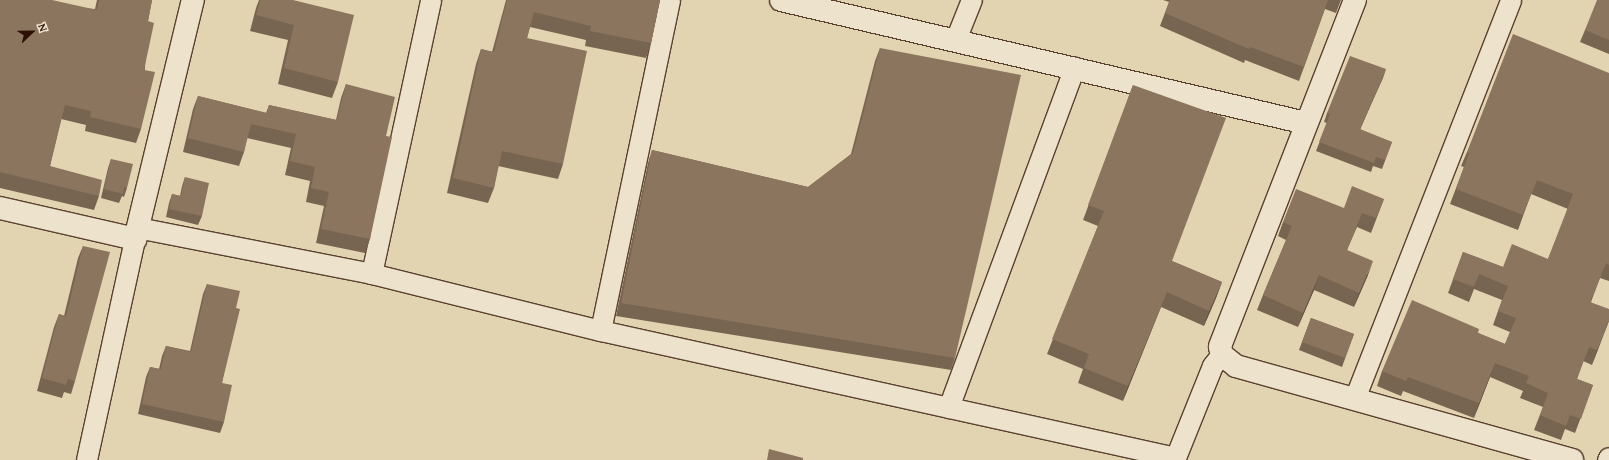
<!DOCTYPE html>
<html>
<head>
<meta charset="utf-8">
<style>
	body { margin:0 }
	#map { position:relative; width:1609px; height:460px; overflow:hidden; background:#e3d4b1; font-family:"Gentium Book Plus",serif }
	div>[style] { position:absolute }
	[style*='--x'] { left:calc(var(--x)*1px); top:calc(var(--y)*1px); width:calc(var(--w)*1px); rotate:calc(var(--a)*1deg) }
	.roads { filter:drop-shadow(1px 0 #5a402f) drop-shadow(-1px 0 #5a402f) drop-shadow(0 1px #5a402f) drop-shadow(0 -1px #5a402f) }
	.minor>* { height:20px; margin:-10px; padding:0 10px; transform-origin:10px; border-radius:10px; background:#ede3cc }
	.tertiary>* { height:22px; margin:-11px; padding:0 11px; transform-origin:11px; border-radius:11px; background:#ede3cc }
	.wall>* { inset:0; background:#786551 }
	.shaded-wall>* { inset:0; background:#625242 }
	.building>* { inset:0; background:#8c755e }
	span { translate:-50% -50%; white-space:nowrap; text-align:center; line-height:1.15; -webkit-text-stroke:3px #ede3cc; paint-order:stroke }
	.north { position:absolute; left:12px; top:12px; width:40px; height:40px; -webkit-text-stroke:3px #ede3cc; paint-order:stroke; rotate:68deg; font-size:11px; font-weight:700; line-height:16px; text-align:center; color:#2d0f04 }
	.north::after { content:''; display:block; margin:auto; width:14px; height:18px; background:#2d0f04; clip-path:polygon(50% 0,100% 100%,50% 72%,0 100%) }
</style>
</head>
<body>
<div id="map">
	<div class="roads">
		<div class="minor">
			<div style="--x:956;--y:40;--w:43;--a:-68.2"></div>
			<div style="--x:138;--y:228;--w:238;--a:11.1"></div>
			<div style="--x:372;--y:274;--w:236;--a:14"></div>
			<div style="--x:601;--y:331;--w:589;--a:12.45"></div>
			<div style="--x:1176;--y:458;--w:99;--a:-68.1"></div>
			<div style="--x:1213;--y:366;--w:14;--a:-51"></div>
			<div style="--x:372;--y:274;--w:280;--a:-77.8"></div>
			<div style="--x:601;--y:331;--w:338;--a:-78.2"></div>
			<div style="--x:1355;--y:399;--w:428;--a:-68.6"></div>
			<div style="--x:949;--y:408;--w:363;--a:-69.7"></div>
			<div style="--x:87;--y:460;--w:226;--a:-77.7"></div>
			<div style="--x:1608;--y:460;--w:2;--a:-63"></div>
		</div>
		<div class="tertiary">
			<div style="--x:781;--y:0;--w:539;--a:13.19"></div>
			<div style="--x:1355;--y:0;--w:372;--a:111.3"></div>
			<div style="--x:1220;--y:347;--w:8;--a:76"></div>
			<div style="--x:1222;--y:355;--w:18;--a:38"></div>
			<div style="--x:1236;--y:366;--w:349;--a:15.6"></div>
			<div style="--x:0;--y:208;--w:139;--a:12.9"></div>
			<div style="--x:135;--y:239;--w:246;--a:-76.4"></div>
		</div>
	</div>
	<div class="wall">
		<div style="clip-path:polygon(0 0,95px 9px,97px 0,152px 0,148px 21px,141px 129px,136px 143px,85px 131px,86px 125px,61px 119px,50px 166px,99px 196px,94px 210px,0 188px)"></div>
		<div style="clip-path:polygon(259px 0,293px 0,338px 82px,332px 98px,278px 84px,288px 40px,250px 31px,256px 8px)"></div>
		<div style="clip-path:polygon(506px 0,660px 0,651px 43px,646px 58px,585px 46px,586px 40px,530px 27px,527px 38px,563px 164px,558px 179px,498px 166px,494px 188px,488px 203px,447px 193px,476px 64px,481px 49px,492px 52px)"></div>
		<div style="clip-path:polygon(1163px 0,1341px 0,1336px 13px,1325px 9px,1299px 81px,1245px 60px,1244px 63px,1160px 26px,1169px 2px)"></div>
		<div style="clip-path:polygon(1609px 0,1609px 54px,1580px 42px,1585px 30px)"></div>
		<div style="clip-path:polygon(880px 48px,955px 358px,951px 370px,616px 316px,648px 163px,652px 150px,808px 187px,851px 154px,875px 61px)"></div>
		<div style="clip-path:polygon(1386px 69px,1360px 130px,1392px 142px,1382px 169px,1373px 166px,1371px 172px,1316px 151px,1327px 123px,1324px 122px,1327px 113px)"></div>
		<div style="clip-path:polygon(1609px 73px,1609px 281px,1600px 278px,1591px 302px,1609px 321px,1592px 365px,1583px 361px,1577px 379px,1593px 385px,1575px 433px,1565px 429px,1561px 440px,1534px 430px,1543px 407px,1520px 398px,1523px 391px,1490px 377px,1474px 418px,1403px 391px,1401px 396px,1377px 386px,1382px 371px,1478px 333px,1505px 344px,1510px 332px,1493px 325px,1502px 300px,1474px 289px,1469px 302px,1448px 293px,1463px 252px,1503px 267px,1548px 259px,1568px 209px,1531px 194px,1518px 230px,1450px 204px,1464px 167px,1461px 166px,1467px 152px)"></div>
		<div style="clip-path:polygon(346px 84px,386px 136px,370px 239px,365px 253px,316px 243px,324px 206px,306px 202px,310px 181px,285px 175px,291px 148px,247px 138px,244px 152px,239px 166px,183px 152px,193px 109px,198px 96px,266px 113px,269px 105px,336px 120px,341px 98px)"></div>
		<div style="clip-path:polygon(1133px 85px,1172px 261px,1222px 282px,1216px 298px,1204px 326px,1161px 307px,1123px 401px,1078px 383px,1083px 369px,1047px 354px,1098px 226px,1083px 220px)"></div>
		<div style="clip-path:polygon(111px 159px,127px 188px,124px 197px,122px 196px,119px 203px,101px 198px,108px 168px)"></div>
		<div style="clip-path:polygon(185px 177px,202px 216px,198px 225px,166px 217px,169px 203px,172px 194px,180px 196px,182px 186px)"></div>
		<div style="clip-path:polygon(1384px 199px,1371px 233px,1357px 227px,1347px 250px,1368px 275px,1354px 307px,1314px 290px,1298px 327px,1257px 310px,1263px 295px,1286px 240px,1278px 236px,1283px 222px)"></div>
		<div style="clip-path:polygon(83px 246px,75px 381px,71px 394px,64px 392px,62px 398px,37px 391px,54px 327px,59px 314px,64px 316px,78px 258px)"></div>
		<div style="clip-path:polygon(207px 284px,236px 308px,222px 383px,224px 422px,220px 433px,138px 414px,146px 377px,150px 367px,159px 369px,162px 356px,166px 346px,190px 351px,203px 294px)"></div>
		<div style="clip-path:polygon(1311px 318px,1354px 334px,1342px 367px,1299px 350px)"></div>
	</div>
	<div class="shaded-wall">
		<div style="clip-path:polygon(1386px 69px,1383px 78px,1356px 138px,1360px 129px)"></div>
		<div style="clip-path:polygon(1373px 261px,1368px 275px,1354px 307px,1359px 293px)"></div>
		<div style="clip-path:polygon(1319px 275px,1314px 290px,1298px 327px,1303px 313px)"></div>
		<div style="clip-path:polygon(1222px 282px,1216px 298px,1204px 326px,1209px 311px)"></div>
		<div style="clip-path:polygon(1167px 292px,1161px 307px,1123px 401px,1128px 386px)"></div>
		<div style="clip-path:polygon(1609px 321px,1607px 325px,1592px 365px,1597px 350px)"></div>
		<div style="clip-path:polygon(1495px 363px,1490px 377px,1474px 418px,1479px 403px)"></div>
	</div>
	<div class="building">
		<div style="clip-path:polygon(0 0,52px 0,97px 10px,99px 0,152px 0,148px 21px,154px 23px,144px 70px,155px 72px,141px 129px,90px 117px,91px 111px,65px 105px,50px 166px,102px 180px,99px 196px,0 172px)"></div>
		<div style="clip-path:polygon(260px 0,293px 0,354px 15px,338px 82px,284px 68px,294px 25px,256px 15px)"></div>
		<div style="clip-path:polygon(507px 0,660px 0,651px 43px,590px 31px,591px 26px,534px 12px,527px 38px,587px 51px,563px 164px,502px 151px,494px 188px,453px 178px,481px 49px,494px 52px)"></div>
		<div style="clip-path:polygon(1170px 0,1328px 0,1304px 67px,1250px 47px,1249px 49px,1165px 13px)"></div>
		<div style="clip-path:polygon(1597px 0,1609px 0,1609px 40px,1585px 30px)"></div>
		<div style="clip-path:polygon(1513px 34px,1609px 73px,1609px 265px,1606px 263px,1590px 302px,1609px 309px,1609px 320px,1597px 350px,1589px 347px,1577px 379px,1593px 385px,1581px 419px,1570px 415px,1566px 426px,1540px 415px,1548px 393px,1526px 383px,1529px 376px,1495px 363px,1479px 403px,1408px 377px,1406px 381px,1382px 371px,1412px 300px,1479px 329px,1478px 333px,1505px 344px,1516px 318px,1498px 311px,1508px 286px,1479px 274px,1474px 287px,1453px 279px,1463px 252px,1503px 267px,1512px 244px,1548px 259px,1573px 194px,1537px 180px,1523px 215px,1456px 189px,1469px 153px,1467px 152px)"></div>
		<div style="clip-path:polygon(880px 48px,1021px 75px,955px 358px,621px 303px,652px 150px,808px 187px,853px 153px)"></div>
		<div style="clip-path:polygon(1350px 56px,1386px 69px,1360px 129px,1392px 142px,1385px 160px,1376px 157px,1374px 163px,1319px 142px,1330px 114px,1327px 113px)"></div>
		<div style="clip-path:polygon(346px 84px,395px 97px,386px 136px,392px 137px,370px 239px,321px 229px,329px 192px,311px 188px,315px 167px,290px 161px,296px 134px,251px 124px,244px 152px,188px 138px,198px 96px,267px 113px,269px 105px,337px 120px)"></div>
		<div style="clip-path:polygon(1133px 85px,1226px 118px,1172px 261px,1222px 282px,1209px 311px,1167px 292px,1128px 386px,1084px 368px,1089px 354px,1052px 339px,1104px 211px,1088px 205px)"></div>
		<div style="clip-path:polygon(111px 159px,133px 164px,127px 188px,124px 187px,123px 194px,104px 189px)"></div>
		<div style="clip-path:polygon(185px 177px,209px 183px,202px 216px,169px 209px,172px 194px,181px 196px)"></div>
		<div style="clip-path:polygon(1352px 186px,1384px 199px,1376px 218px,1362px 213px,1347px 250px,1373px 261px,1359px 293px,1319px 275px,1303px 313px,1263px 295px,1292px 226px,1283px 222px,1296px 189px,1344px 208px)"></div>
		<div style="clip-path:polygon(83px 246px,110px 252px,75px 381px,68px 379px,66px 385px,42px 378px,59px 314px,66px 316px)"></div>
		<div style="clip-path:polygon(207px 284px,240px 291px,236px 308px,240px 309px,222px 383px,232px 385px,224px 422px,142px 404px,150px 367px,161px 369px,166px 346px,191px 352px)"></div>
		<div style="clip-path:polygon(1311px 318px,1354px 334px,1345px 358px,1302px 342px)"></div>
		<div style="clip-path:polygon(769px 449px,803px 458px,803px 460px,767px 460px)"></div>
	</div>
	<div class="north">N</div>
</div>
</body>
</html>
